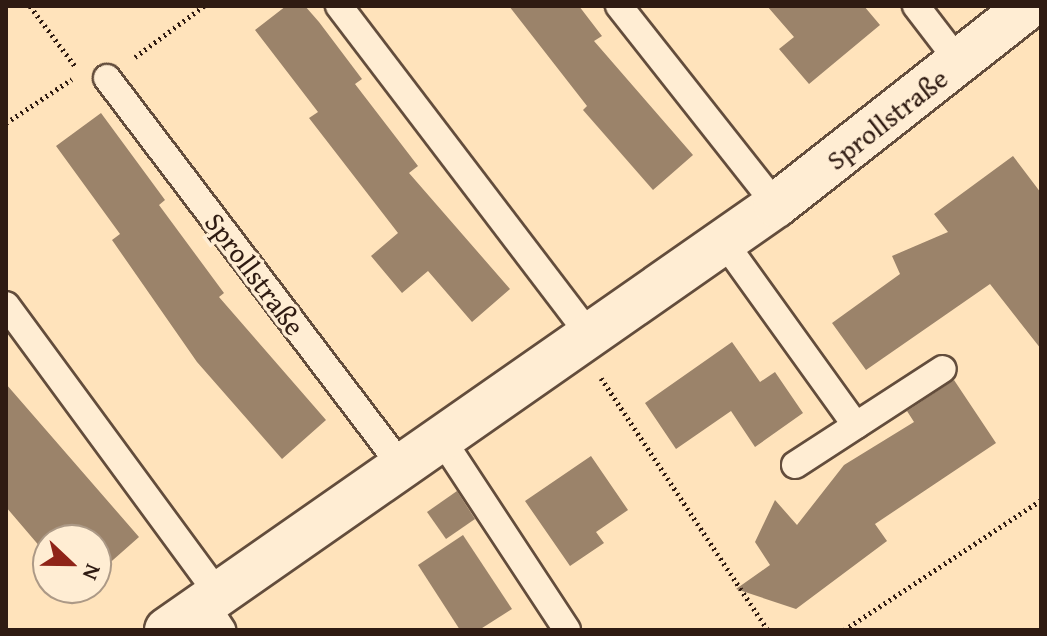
<!DOCTYPE html>
<html>
<head>
<meta charset="utf-8">
<style>
	body { margin:0 }
	#map { position:relative; width:1047px; height:636px; overflow:hidden; background:#ffe3bb; font-family:"Gentium Book Plus",serif }
	div>[style] { position:absolute }
	[style*='--x'] { left:calc(var(--x)*1px); top:calc(var(--y)*1px); width:calc(var(--w)*1px); rotate:calc(var(--a)*1deg) }
	.building>* { inset:0; background:#9b836a }
	.path>* { height:5px; margin-top:-2.5px; transform-origin:0; background:repeating-linear-gradient(90deg,#2f1b12 0 2px,transparent 0 6px) }
	.roads { filter:drop-shadow(2px 0 #634d3c) drop-shadow(-2px 0 #634d3c) drop-shadow(0 2px #634d3c) drop-shadow(0 -2px #634d3c) }
	.service>* { height:26px; margin:-13px; padding:0 13px; transform-origin:13px; border-radius:13px; background:#ffedd3 }
	.minor>* { height:44px; margin:-22px; padding:0 22px; transform-origin:22px; border-radius:22px; background:#ffedd3 }
	span { translate:-50% -50%; white-space:nowrap; text-align:center; line-height:1.15; -webkit-text-stroke:7px #ffedd3; paint-order:stroke }
	.street-label { font-size:28px; color:#2f1b12 }
	.frame { position:absolute; inset:0; border:8px solid #2f1b12; pointer-events:none }
	.north { position:absolute; left:32px; top:524px; width:80px; height:80px; box-sizing:border-box; background:#ffedd3; border:2px solid #ac9986; border-radius:50%; rotate:112deg; font-size:22px; font-weight:700; line-height:32px; text-align:center; color:#2f1b12 }
	.north::after { content:''; display:block; margin:auto; width:28px; height:36px; background:#8f2418; clip-path:polygon(50% 0,100% 100%,50% 72%,0 100%) }
</style>
</head>
<body>
<div id="map">
	<div class="building">
		<div style="clip-path:polygon(286px 6px,305px 6px,319px 22px,362px 79px,355px 84px,418px 166px,409px 173px,510px 289px,472px 322px,428px 271px,402px 293px,371px 256px,398px 233px,309px 118px,318px 112px,255px 30px)"></div>
		<div style="clip-path:polygon(509px 6px,579px 6px,602px 36px,594px 41px,693px 155px,653px 190px,583px 110px,587px 106px)"></div>
		<div style="clip-path:polygon(767px 6px,864px 6px,880px 25px,809px 84px,779px 49px,794px 37px)"></div>
		<div style="clip-path:polygon(101px 113px,165px 200px,159px 205px,224px 293px,219px 297px,326px 420px,282px 459px,197px 362px,112px 240px,120px 234px,56px 146px)"></div>
		<div style="clip-path:polygon(1013px 156px,1041px 193px,1041px 349px,990px 284px,866px 370px,832px 323px,900px 274px,892px 256px,948px 232px,934px 214px)"></div>
		<div style="clip-path:polygon(732px 342px,760px 382px,775px 372px,803px 413px,755px 447px,731px 411px,676px 449px,645px 403px)"></div>
		<div style="clip-path:polygon(954px 380px,996px 443px,875px 524px,887px 541px,796px 609px,736px 589px,770px 565px,755px 542px,775px 500px,797px 525px,844px 465px,914px 422px,907px 411px)"></div>
		<div style="clip-path:polygon(6px 384px,139px 537px,96px 575px,96px 540px,48px 540px,48px 567px,42px 559px,47px 555px,6px 507px)"></div>
		<div style="clip-path:polygon(591px 456px,628px 510px,596px 532px,604px 543px,570px 566px,525px 501px)"></div>
		<div style="clip-path:polygon(457px 491px,475px 519px,446px 539px,427px 512px)"></div>
		<div style="clip-path:polygon(463px 535px,512px 609px,479px 630px,460px 630px,418px 565px)"></div>
	</div>
	<div class="path">
		<div style="--x:30;--y:6;--w:75;--a:53.1"></div>
		<div style="--x:135;--y:57;--w:86;--a:-36.5"></div>
		<div style="--x:6;--y:123;--w:79;--a:-33.7"></div>
		<div style="--x:601;--y:378;--w:302;--a:56.5"></div>
		<div style="--x:844;--y:630;--w:236;--a:-33.4"></div>
	</div>
	<div class="roads">
		<div class="service">
			<div style="--x:339;--y:6;--w:417;--a:52.7"></div>
			<div style="--x:619;--y:6;--w:253;--a:51.7"></div>
			<div style="--x:916;--y:6;--w:71;--a:52.5"></div>
			<div style="--x:107;--y:78;--w:491;--a:52.8"></div>
			<div style="--x:724;--y:242;--w:226;--a:54.3"></div>
			<div style="--x:6;--y:305;--w:361;--a:53.7"></div>
			<div style="--x:443;--y:441;--w:226;--a:56.7"></div>
			<div style="--x:795;--y:465;--w:176;--a:-33"></div>
			<div style="--x:206;--y:605;--w:30;--a:57"></div>
		</div>
		<div class="minor">
			<div style="--x:167;--y:630;--w:743;--a:-34.91"></div>
			<div style="--x:776;--y:205;--w:322;--a:-38.2"></div>
		</div>
	</div>
	<div class="street-label">
		<span style="left:887px;top:119px;rotate:-38deg">Sprollstraße</span>
		<span style="left:255px;top:274px;rotate:53deg">Sprollstraße</span>
	</div>
	<div class="frame"></div>
	<div class="north">N</div>
</div>
</body>
</html>
